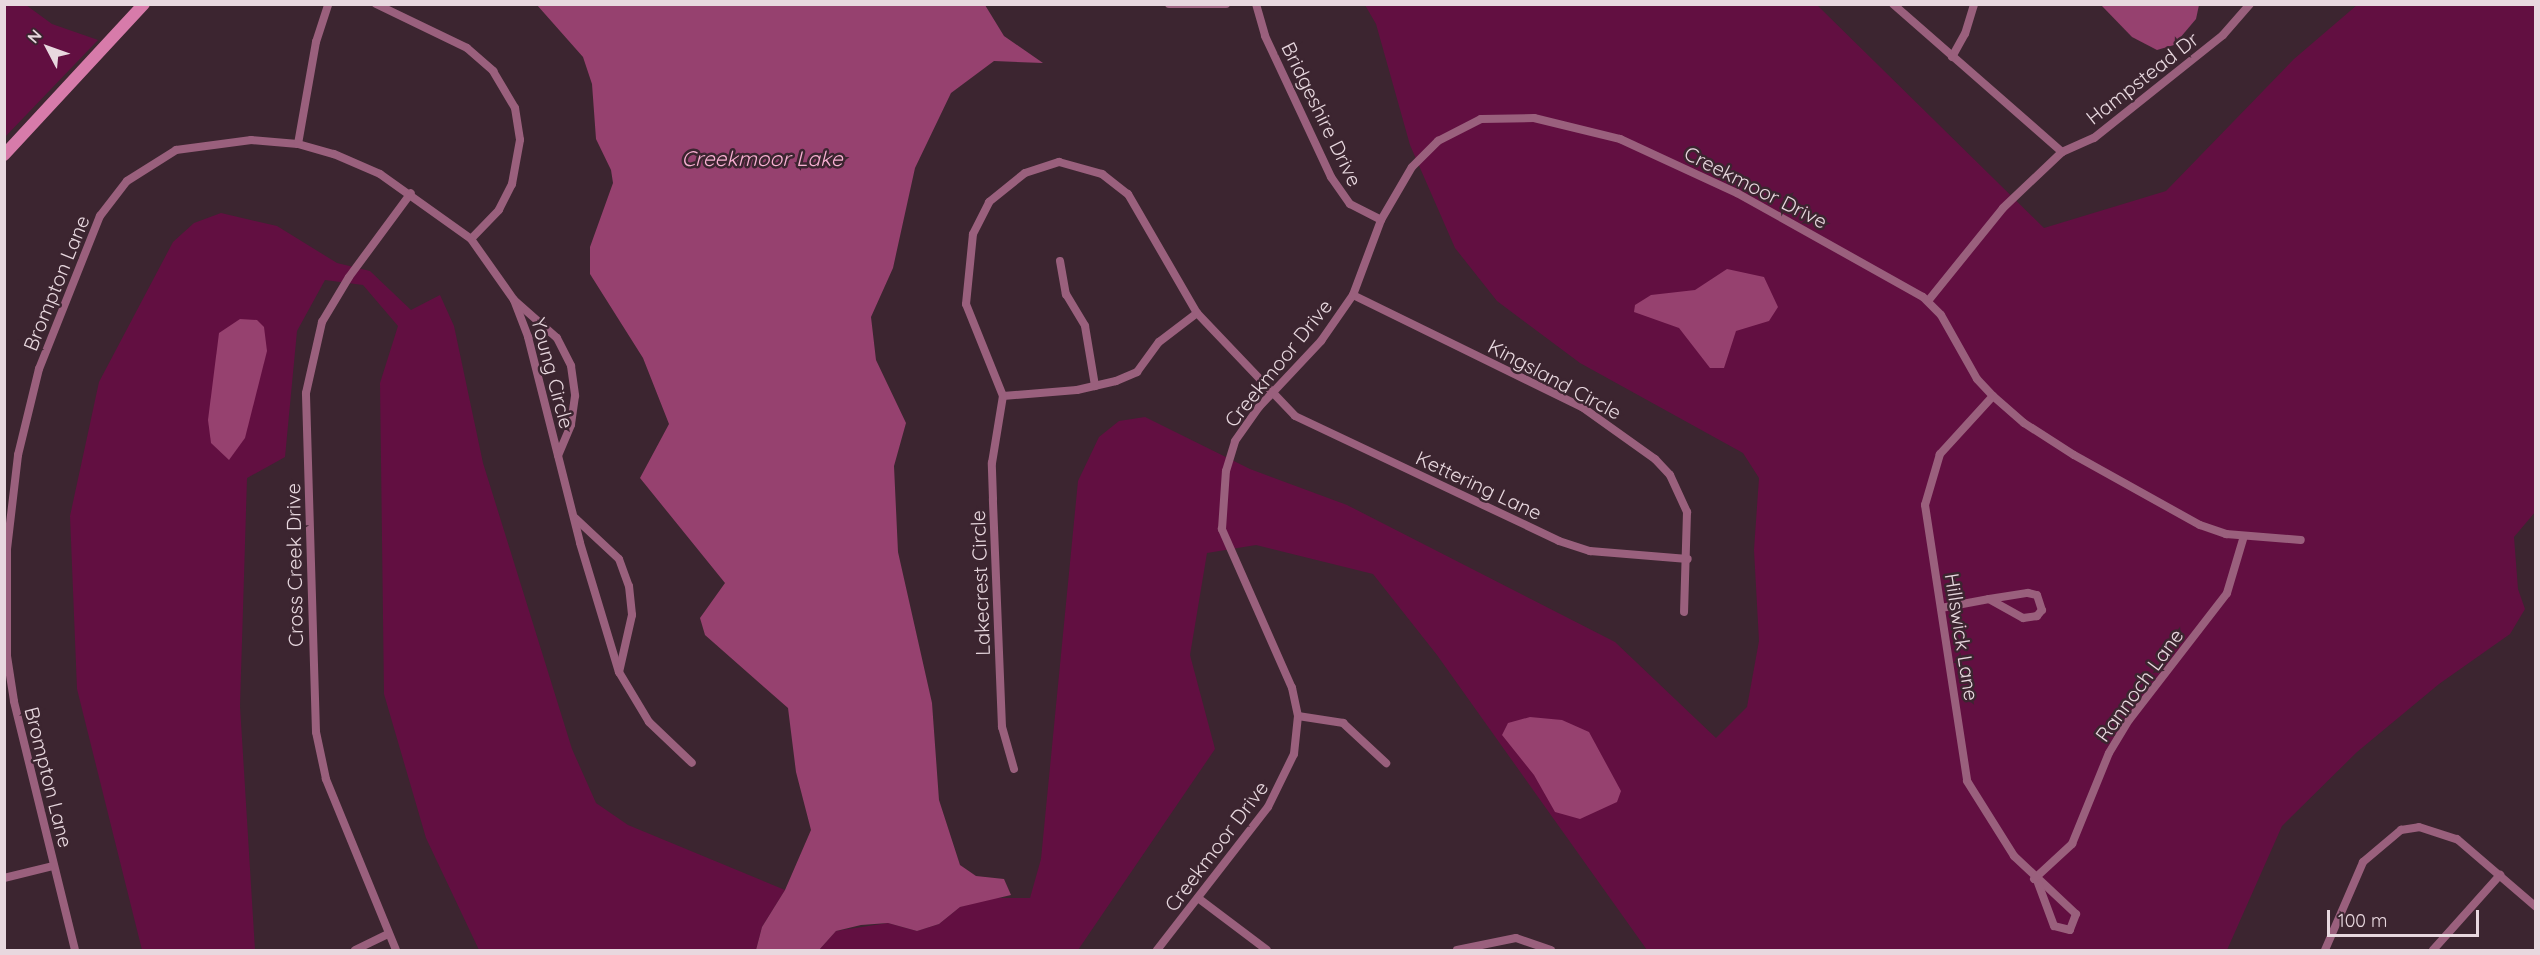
<!DOCTYPE html>
<html>
<head>
<meta charset="utf-8">
<style>
	body { margin:0 }
	#map { position:relative; width:2540px; height:955px; overflow:hidden; background:#3c2530; font-family:Quicksand,sans-serif }
	div>[style] { position:absolute }
	[style*='--x'] { left:calc(var(--x)*1px); top:calc(var(--y)*1px); width:calc(var(--w)*1px); rotate:calc(var(--a)*1deg) }
	.green>* { inset:0; background:#620f41 }
	.water>* { inset:0; background:#96416f }
	.street>* { height:8px; margin:-4px; padding:0 4px; transform-origin:4px; border-radius:4px; background:#9a607d }
	.secondary>* { height:12px; margin:-6px; padding:0 6px; transform-origin:6px; border-radius:6px; background:#d77baa }
	span { translate:-50% -50%; white-space:nowrap; text-align:center; line-height:1.15; -webkit-text-stroke:5px #3c2530; paint-order:stroke }
	.street-label { font-size:20px; color:#e8d8df }
	.water-label { font-size:21px; color:#f9b1d3; font-style:italic }
	.frame { position:absolute; inset:0; border:6px solid #e8d8df; pointer-events:none }
	.north { position:absolute; left:18px; top:18px; width:60px; height:60px; -webkit-text-stroke:4px #3c2530; paint-order:stroke; rotate:311deg; font-size:16px; font-weight:700; line-height:24px; text-align:center; color:#e8d8df }
	.north::after { content:''; display:block; margin:auto; width:21px; height:27px; background:#e8d8df; clip-path:polygon(50% 0,100% 100%,50% 72%,0 100%) }
	.scale { position:absolute; left:2327px; top:910px; width:152px; height:27px; box-sizing:border-box; border:3px solid #e8d8df; border-top:0; padding-left:8px; font-size:18px; line-height:21px; white-space:nowrap; color:#e8d8df; -webkit-text-stroke:4px #3c2530; paint-order:stroke }
</style>
</head>
<body>
<div id="map">
	<div class="green">
		<div style="clip-path:polygon(5px 4px,26px 5px,52px 24px,98px 40px,5px 137px)"></div>
		<div style="clip-path:polygon(1365px 5px,1817px 5px,2044px 228px,2166px 191px,2294px 59px,2357px 5px,2535px 5px,2536px 511px,2514px 537px,2518px 589px,2525px 609px,2510px 634px,2439px 684px,2357px 752px,2282px 826px,2227px 950px,1647px 950px,1437px 655px,1373px 574px,1256px 545px,1207px 553px,1190px 655px,1215px 749px,1078px 950px,819px 950px,836px 931px,888px 923px,917px 931px,939px 924px,960px 907px,988px 898px,1030px 898px,1041px 859px,1078px 481px,1099px 437px,1119px 421px,1145px 417px,1250px 469px,1347px 505px,1615px 642px,1716px 738px,1747px 707px,1759px 641px,1754px 550px,1759px 478px,1743px 453px,1580px 363px,1497px 301px,1455px 248px,1410px 145px,1376px 24px)"></div>
		<div style="clip-path:polygon(221px 213px,277px 226px,337px 263px,370px 271px,411px 310px,440px 295px,454px 326px,483px 463px,572px 749px,596px 803px,628px 825px,785px 890px,762px 927px,756px 950px,479px 950px,426px 838px,384px 694px,380px 383px,398px 326px,363px 285px,325px 280px,297px 331px,285px 457px,247px 478px,240px 706px,255px 950px,142px 950px,77px 689px,70px 516px,99px 382px,173px 242px,194px 223px)"></div>
	</div>
	<div class="water">
		<div style="clip-path:polygon(537px 5px,985px 5px,1004px 36px,1043px 63px,994px 61px,951px 93px,915px 168px,893px 268px,871px 317px,876px 360px,906px 423px,894px 466px,898px 552px,932px 703px,939px 800px,960px 865px,976px 876px,1004px 879px,1011px 895px,960px 907px,939px 924px,917px 931px,888px 923px,861px 925px,836px 931px,819px 950px,756px 950px,762px 927px,785px 890px,811px 830px,796px 772px,788px 708px,705px 635px,700px 618px,725px 583px,640px 478px,669px 424px,643px 358px,590px 274px,590px 247px,613px 183px,611px 170px,596px 139px,592px 84px,583px 57px)"></div>
		<div style="clip-path:polygon(2101px 5px,2101px 4px,2199px 5px,2196px 19px,2174px 45px,2157px 50px,2132px 37px)"></div>
		<div style="clip-path:polygon(1727px 269px,1764px 277px,1778px 307px,1769px 321px,1736px 331px,1724px 368px,1710px 368px,1679px 328px,1634px 312px,1635px 305px,1651px 295px,1695px 290px)"></div>
		<div style="clip-path:polygon(240px 319px,257px 320px,264px 327px,267px 351px,245px 438px,229px 460px,211px 443px,208px 420px,219px 333px)"></div>
		<div style="clip-path:polygon(1530px 717px,1562px 720px,1589px 732px,1621px 791px,1617px 802px,1580px 819px,1555px 812px,1534px 775px,1502px 735px,1508px 723px)"></div>
	</div>
	<div class="street">
		<div style="--x:376;--y:4;--w:101;--a:25.8"></div>
		<div style="--x:467;--y:48;--w:35;--a:41"></div>
		<div style="--x:493;--y:71;--w:43;--a:59.3"></div>
		<div style="--x:515;--y:108;--w:32;--a:81"></div>
		<div style="--x:520;--y:140;--w:45;--a:100.3"></div>
		<div style="--x:512;--y:184;--w:29;--a:117"></div>
		<div style="--x:499;--y:210;--w:40;--a:134"></div>
		<div style="--x:1169;--y:4;--w:57;--a:0"></div>
		<div style="--x:1256;--y:4;--w:33;--a:74"></div>
		<div style="--x:1265;--y:36;--w:156;--a:64.9"></div>
		<div style="--x:1331;--y:177;--w:33;--a:55"></div>
		<div style="--x:1350;--y:204;--w:35;--a:27"></div>
		<div style="--x:1893;--y:4;--w:225;--a:41.2"></div>
		<div style="--x:1952;--y:57;--w:26;--a:-61"></div>
		<div style="--x:1965;--y:34;--w:31;--a:-73"></div>
		<div style="--x:298;--y:144;--w:104;--a:-80"></div>
		<div style="--x:316;--y:42;--w:40;--a:-72"></div>
		<div style="--x:1060;--y:261;--w:34;--a:80"></div>
		<div style="--x:1066;--y:294;--w:37;--a:59"></div>
		<div style="--x:1085;--y:326;--w:61;--a:80.5"></div>
		<div style="--x:1353;--y:295;--w:255;--a:26.1"></div>
		<div style="--x:1582;--y:407;--w:90;--a:35.5"></div>
		<div style="--x:1655;--y:459;--w:22;--a:47"></div>
		<div style="--x:1670;--y:475;--w:41;--a:65.3"></div>
		<div style="--x:1687;--y:512;--w:100;--a:91.7"></div>
		<div style="--x:514;--y:300;--w:57;--a:41.5"></div>
		<div style="--x:557;--y:338;--w:31;--a:63"></div>
		<div style="--x:571;--y:366;--w:30;--a:82"></div>
		<div style="--x:575;--y:396;--w:29;--a:98"></div>
		<div style="--x:571;--y:425;--w:33;--a:113"></div>
		<div style="--x:1928;--y:301;--w:119;--a:-51.1"></div>
		<div style="--x:2003;--y:208;--w:81;--a:-43.5"></div>
		<div style="--x:2062;--y:152;--w:35;--a:-24"></div>
		<div style="--x:2094;--y:138;--w:165;--a:-38.6"></div>
		<div style="--x:2223;--y:35;--w:41;--a:-48.9"></div>
		<div style="--x:1003;--y:396;--w:74;--a:-4.6"></div>
		<div style="--x:1077;--y:390;--w:40;--a:-13"></div>
		<div style="--x:1116;--y:381;--w:23;--a:-23"></div>
		<div style="--x:1137;--y:372;--w:37;--a:-54"></div>
		<div style="--x:1159;--y:342;--w:48;--a:-37.3"></div>
		<div style="--x:1993;--y:396;--w:79;--a:132.4"></div>
		<div style="--x:1940;--y:454;--w:53;--a:106.4"></div>
		<div style="--x:1925;--y:505;--w:279;--a:81.3"></div>
		<div style="--x:1967;--y:781;--w:89;--a:57.9"></div>
		<div style="--x:2014;--y:856;--w:85;--a:43.1"></div>
		<div style="--x:2076;--y:914;--w:17;--a:111"></div>
		<div style="--x:2070;--y:930;--w:16;--a:-166"></div>
		<div style="--x:2054;--y:926;--w:46;--a:-110.4"></div>
		<div style="--x:575;--y:518;--w:60;--a:43"></div>
		<div style="--x:619;--y:559;--w:29;--a:70"></div>
		<div style="--x:629;--y:586;--w:29;--a:84"></div>
		<div style="--x:632;--y:615;--w:58;--a:102.8"></div>
		<div style="--x:1941;--y:608;--w:49;--a:-10.6"></div>
		<div style="--x:1989;--y:599;--w:39;--a:-9"></div>
		<div style="--x:2028;--y:593;--w:9;--a:13"></div>
		<div style="--x:2037;--y:595;--w:16;--a:72"></div>
		<div style="--x:2042;--y:610;--w:8;--a:130"></div>
		<div style="--x:2037;--y:616;--w:14;--a:172"></div>
		<div style="--x:2023;--y:618;--w:39;--a:-151"></div>
		<div style="--x:1298;--y:716;--w:46;--a:8.8"></div>
		<div style="--x:1343;--y:723;--w:59;--a:42.9"></div>
		<div style="--x:1014;--y:769;--w:44;--a:-105.9"></div>
		<div style="--x:1002;--y:727;--w:228;--a:-92.3"></div>
		<div style="--x:993;--y:499;--w:36;--a:-92"></div>
		<div style="--x:992;--y:463;--w:68;--a:-80.7"></div>
		<div style="--x:1003;--y:396;--w:99;--a:-111.9"></div>
		<div style="--x:966;--y:304;--w:70;--a:-84.3"></div>
		<div style="--x:973;--y:234;--w:36;--a:-63"></div>
		<div style="--x:989;--y:202;--w:46;--a:-38.9"></div>
		<div style="--x:1025;--y:173;--w:36;--a:-18"></div>
		<div style="--x:1059;--y:162;--w:45;--a:15.6"></div>
		<div style="--x:1102;--y:174;--w:33;--a:38"></div>
		<div style="--x:1128;--y:194;--w:138;--a:59.9"></div>
		<div style="--x:1197;--y:313;--w:142;--a:46.4"></div>
		<div style="--x:1295;--y:416;--w:292;--a:25.3"></div>
		<div style="--x:1559;--y:541;--w:33;--a:18"></div>
		<div style="--x:1590;--y:551;--w:98;--a:4.7"></div>
		<div style="--x:4;--y:878;--w:50;--a:-13.8"></div>
		<div style="--x:2034;--y:879;--w:52;--a:-42.6"></div>
		<div style="--x:2072;--y:844;--w:98;--a:-67.9"></div>
		<div style="--x:2109;--y:753;--w:39;--a:-59"></div>
		<div style="--x:2129;--y:720;--w:160;--a:-52.3"></div>
		<div style="--x:2227;--y:593;--w:59;--a:-73.4"></div>
		<div style="--x:1198;--y:898;--w:86;--a:37"></div>
		<div style="--x:75;--y:950;--w:256;--a:-103.8"></div>
		<div style="--x:14;--y:701;--w:46;--a:-98.8"></div>
		<div style="--x:7;--y:656;--w:107;--a:-90"></div>
		<div style="--x:7;--y:549;--w:95;--a:-83.3"></div>
		<div style="--x:18;--y:455;--w:89;--a:-76.3"></div>
		<div style="--x:39;--y:369;--w:165;--a:-68.3"></div>
		<div style="--x:100;--y:216;--w:44;--a:-52.4"></div>
		<div style="--x:127;--y:181;--w:58;--a:-32.3"></div>
		<div style="--x:176;--y:150;--w:76;--a:-7.6"></div>
		<div style="--x:251;--y:140;--w:47;--a:4.9"></div>
		<div style="--x:298;--y:144;--w:37;--a:16"></div>
		<div style="--x:334;--y:154;--w:50;--a:23.5"></div>
		<div style="--x:380;--y:174;--w:112;--a:35.5"></div>
		<div style="--x:471;--y:239;--w:75;--a:54.8"></div>
		<div style="--x:514;--y:300;--w:40;--a:69"></div>
		<div style="--x:528;--y:337;--w:212;--a:75.8"></div>
		<div style="--x:580;--y:543;--w:135;--a:73.2"></div>
		<div style="--x:619;--y:672;--w:58;--a:59"></div>
		<div style="--x:649;--y:722;--w:59;--a:43.6"></div>
		<div style="--x:355;--y:950;--w:37;--a:-26"></div>
		<div style="--x:396;--y:950;--w:185;--a:-112.3"></div>
		<div style="--x:326;--y:779;--w:48;--a:-102"></div>
		<div style="--x:316;--y:732;--w:339;--a:-91.7"></div>
		<div style="--x:306;--y:393;--w:73;--a:-77.3"></div>
		<div style="--x:322;--y:322;--w:52;--a:-59"></div>
		<div style="--x:349;--y:277;--w:104;--a:-53.6"></div>
		<div style="--x:1157;--y:950;--w:181;--a:-52.2"></div>
		<div style="--x:1268;--y:807;--w:59;--a:-63.9"></div>
		<div style="--x:1294;--y:754;--w:38;--a:-84"></div>
		<div style="--x:1298;--y:716;--w:29;--a:-102"></div>
		<div style="--x:1292;--y:688;--w:174;--a:-113.8"></div>
		<div style="--x:1222;--y:529;--w:58;--a:-86.1"></div>
		<div style="--x:1226;--y:471;--w:31;--a:-73"></div>
		<div style="--x:1235;--y:441;--w:42;--a:-54.8"></div>
		<div style="--x:1259;--y:407;--w:91;--a:-46.8"></div>
		<div style="--x:1321;--y:341;--w:56;--a:-55.2"></div>
		<div style="--x:1353;--y:295;--w:80;--a:-69.5"></div>
		<div style="--x:1381;--y:220;--w:61;--a:-59.7"></div>
		<div style="--x:1412;--y:167;--w:37;--a:-45"></div>
		<div style="--x:1438;--y:141;--w:48;--a:-27.1"></div>
		<div style="--x:1481;--y:119;--w:53;--a:-1.1"></div>
		<div style="--x:1534;--y:118;--w:89;--a:13.7"></div>
		<div style="--x:1620;--y:139;--w:129;--a:24.8"></div>
		<div style="--x:1737;--y:193;--w:213;--a:29.2"></div>
		<div style="--x:1923;--y:297;--w:25;--a:45"></div>
		<div style="--x:1941;--y:315;--w:73;--a:60.6"></div>
		<div style="--x:1977;--y:379;--w:23;--a:47"></div>
		<div style="--x:1993;--y:396;--w:41;--a:41.1"></div>
		<div style="--x:2024;--y:423;--w:59;--a:32.6"></div>
		<div style="--x:2074;--y:455;--w:144;--a:29.1"></div>
		<div style="--x:2200;--y:525;--w:28;--a:19"></div>
		<div style="--x:2226;--y:534;--w:75;--a:4.6"></div>
		<div style="--x:1457;--y:950;--w:60;--a:-11.5"></div>
		<div style="--x:1516;--y:938;--w:37;--a:19"></div>
		<div style="--x:2325;--y:950;--w:96;--a:-66.6"></div>
		<div style="--x:2363;--y:862;--w:50;--a:-40.1"></div>
		<div style="--x:2401;--y:830;--w:18;--a:-9"></div>
		<div style="--x:2419;--y:827;--w:40;--a:18"></div>
		<div style="--x:2457;--y:839;--w:104;--a:40.7"></div>
		<div style="--x:2433;--y:950;--w:101;--a:-48.2"></div>
	</div>
	<div class="secondary">
		<div style="--x:4;--y:155;--w:206;--a:-47.2"></div>
	</div>
	<div class="street-label">
		<span style="left:2142px;top:78px;rotate:-38deg">Hampstead Dr</span>
		<span style="left:1322px;top:114px;rotate:64deg">Bridgeshire Drive</span>
		<span style="left:1756px;top:187px;rotate:27deg">Creekmoor Drive</span>
		<span style="left:56px;top:283px;rotate:-68deg">Brompton Lane</span>
		<span style="left:1278px;top:363px;rotate:-51deg">Creekmoor Drive</span>
		<span style="left:553px;top:373px;rotate:75deg">Young Circle</span>
		<span style="left:1555px;top:379px;rotate:28deg">Kingsland Circle</span>
		<span style="left:1479px;top:485px;rotate:25deg">Kettering Lane</span>
		<span style="left:294px;top:565px;rotate:-91deg">Cross Creek Drive</span>
		<span style="left:980px;top:583px;rotate:-92deg">Lakecrest Circle</span>
		<span style="left:1962px;top:637px;rotate:81deg">Hillswick Lane</span>
		<span style="left:2139px;top:685px;rotate:-54deg">Rannoch Lane</span>
		<span style="left:49px;top:777px;rotate:76deg">Brompton Lane</span>
		<span style="left:1216px;top:846px;rotate:-53deg">Creekmoor Drive</span>
	</div>
	<div class="water-label">
		<span style="left:762px;top:158px">Creekmoor Lake</span>
	</div>
	<div class="frame"></div>
	<div class="north">N</div>
	<div class="scale">100 m</div>
</div>
</body>
</html>
